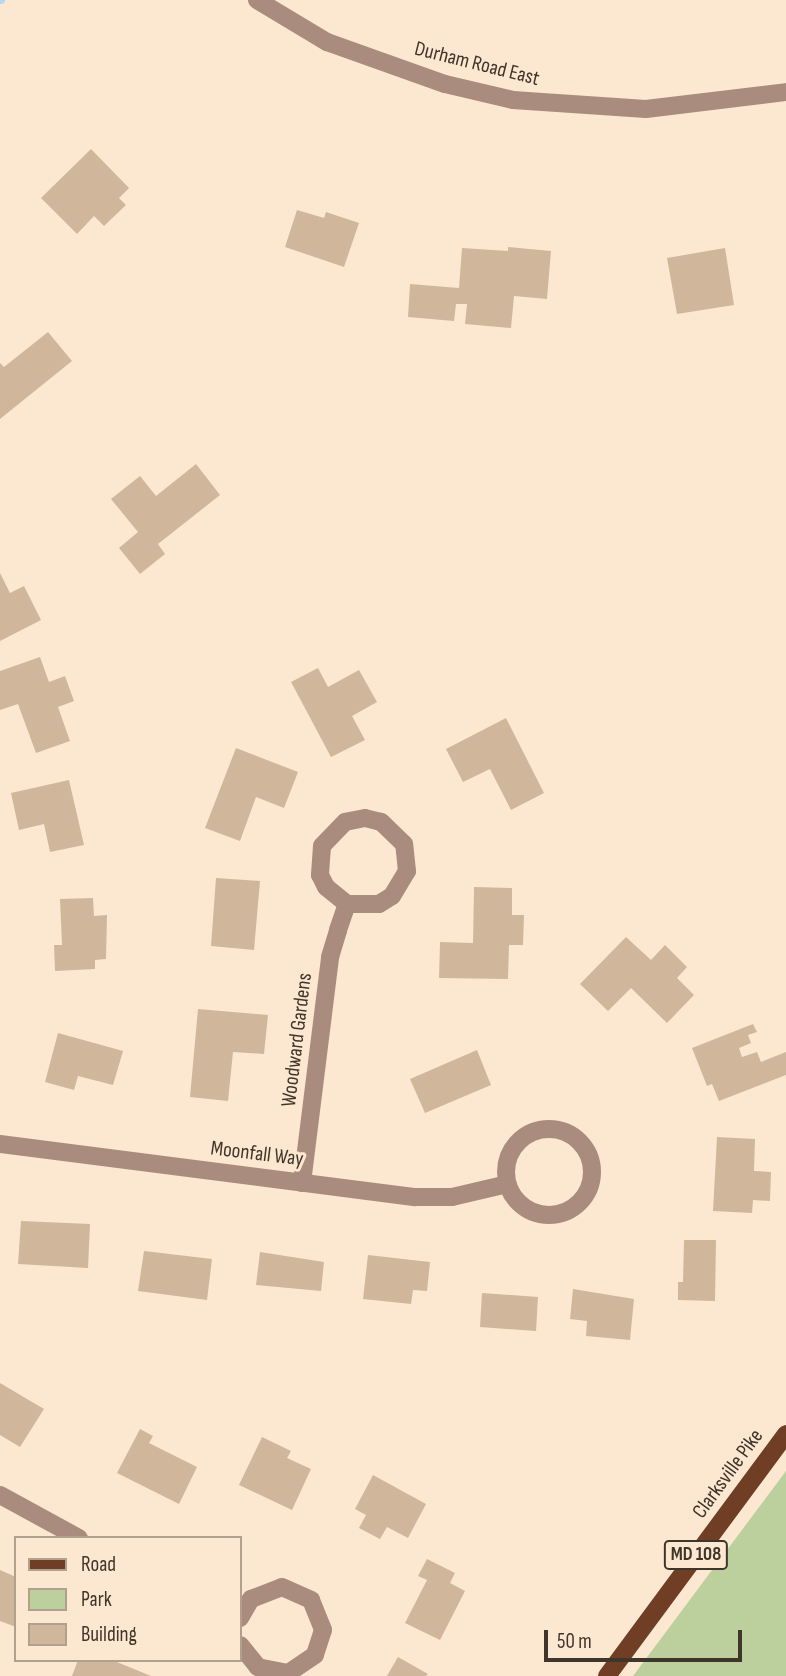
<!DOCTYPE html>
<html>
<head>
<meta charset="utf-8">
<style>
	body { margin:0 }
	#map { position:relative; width:786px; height:1676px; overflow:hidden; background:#fce7d0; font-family:"Sofia Sans Condensed",sans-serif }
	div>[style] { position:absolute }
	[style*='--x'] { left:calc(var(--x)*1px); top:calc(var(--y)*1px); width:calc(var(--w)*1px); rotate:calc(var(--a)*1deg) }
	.green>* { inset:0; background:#bbd09d }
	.stream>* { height:8px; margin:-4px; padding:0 4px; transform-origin:4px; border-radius:4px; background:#b5d6f5 }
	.building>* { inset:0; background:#d0b79b }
	.minor>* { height:18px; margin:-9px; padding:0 9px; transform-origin:9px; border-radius:9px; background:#aa8c7e }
	.minor>.ring { margin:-9px; padding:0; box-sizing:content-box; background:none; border:18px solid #aa8c7e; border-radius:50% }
	.major>* { height:18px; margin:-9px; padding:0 9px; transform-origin:9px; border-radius:9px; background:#6f3e25 }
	span { translate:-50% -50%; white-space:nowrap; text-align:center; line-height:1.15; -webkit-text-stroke:6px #fce7d0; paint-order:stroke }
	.shield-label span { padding:2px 5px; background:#fce7d0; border:2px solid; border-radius:5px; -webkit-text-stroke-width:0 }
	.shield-label { font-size:19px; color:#40352a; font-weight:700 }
	.street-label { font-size:21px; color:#40352a }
	.legend { position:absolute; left:14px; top:1536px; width:228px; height:126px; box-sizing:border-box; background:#fce7d0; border:2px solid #b1a08e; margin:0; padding:9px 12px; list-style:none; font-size:21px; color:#40352a }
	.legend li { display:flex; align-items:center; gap:14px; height:35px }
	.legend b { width:35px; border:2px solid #b1a08e }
	.scale { position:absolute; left:544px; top:1630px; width:198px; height:32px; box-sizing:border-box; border:4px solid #40352a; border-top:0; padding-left:9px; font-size:21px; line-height:24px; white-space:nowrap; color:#40352a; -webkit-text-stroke:5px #fce7d0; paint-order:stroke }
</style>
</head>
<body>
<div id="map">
	<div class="green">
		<div style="clip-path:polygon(786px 1471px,786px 1676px,633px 1676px)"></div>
	</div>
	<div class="stream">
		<div style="--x:0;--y:0;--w:1;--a:0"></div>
	</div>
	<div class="building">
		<div style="clip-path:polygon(91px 149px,129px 188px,119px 198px,126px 205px,104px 226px,94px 216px,77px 234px,41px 198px)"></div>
		<div style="clip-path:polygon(297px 210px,324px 218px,326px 212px,359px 223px,344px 267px,285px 247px)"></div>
		<div style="clip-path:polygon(508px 247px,551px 251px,547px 299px,514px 296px,511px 328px,465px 324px,467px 304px,456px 304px,454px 321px,408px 317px,410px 284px,459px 288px,462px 248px,508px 251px)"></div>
		<div style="clip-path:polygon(725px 248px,734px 305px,677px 314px,667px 258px)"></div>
		<div style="clip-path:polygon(48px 332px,72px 361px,0 419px,0 363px,4px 367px)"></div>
		<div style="clip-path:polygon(196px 464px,220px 495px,158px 544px,165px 554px,140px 574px,119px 548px,138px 532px,111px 499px,140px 476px,156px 496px)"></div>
		<div style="clip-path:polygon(0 573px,10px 593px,24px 586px,41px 620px,0 641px)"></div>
		<div style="clip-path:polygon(40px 657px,49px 682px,65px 676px,74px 701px,58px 707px,70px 741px,36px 753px,18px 704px,0 710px,0 671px)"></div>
		<div style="clip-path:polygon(318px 668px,328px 687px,359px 670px,377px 702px,352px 716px,365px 740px,331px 757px,291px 682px)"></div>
		<div style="clip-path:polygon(506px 718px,544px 793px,511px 810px,490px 769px,463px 782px,446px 749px)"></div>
		<div style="clip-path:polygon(236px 748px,298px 772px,284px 808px,256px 797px,240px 841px,205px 828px)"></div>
		<div style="clip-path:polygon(69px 780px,84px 845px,50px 852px,44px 824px,19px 830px,11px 793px)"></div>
		<div style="clip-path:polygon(216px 878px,260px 881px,254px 950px,211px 946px)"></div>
		<div style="clip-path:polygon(474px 887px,512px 888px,512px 915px,524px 915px,523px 945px,509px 945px,508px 979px,439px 978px,440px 942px,473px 943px)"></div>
		<div style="clip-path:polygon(93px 898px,94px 916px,107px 915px,106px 959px,95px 960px,95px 969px,55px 971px,54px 945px,62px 945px,60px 899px)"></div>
		<div style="clip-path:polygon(626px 937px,651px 960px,665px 945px,687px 967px,677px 978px,694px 995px,667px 1023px,631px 988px,608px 1011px,580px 984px)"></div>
		<div style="clip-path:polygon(198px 1009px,268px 1015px,264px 1054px,233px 1052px,228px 1101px,190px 1097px)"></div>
		<div style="clip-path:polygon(753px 1024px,757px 1032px,748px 1035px,751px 1043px,739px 1048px,742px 1057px,757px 1052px,761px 1062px,786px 1052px,786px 1075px,719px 1101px,712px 1084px,707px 1086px,692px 1048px)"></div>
		<div style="clip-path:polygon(58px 1033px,123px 1051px,113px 1085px,78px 1076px,74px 1090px,45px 1082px)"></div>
		<div style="clip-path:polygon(477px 1050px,491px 1085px,425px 1113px,410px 1079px)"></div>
		<div style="clip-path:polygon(717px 1137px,755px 1139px,754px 1171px,771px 1172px,770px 1201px,753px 1200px,752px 1213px,713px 1211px)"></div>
		<div style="clip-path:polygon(21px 1221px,90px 1224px,88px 1268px,18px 1264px)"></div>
		<div style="clip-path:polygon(684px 1240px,716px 1240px,715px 1301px,678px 1300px,678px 1282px,683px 1282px)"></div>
		<div style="clip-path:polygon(144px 1251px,212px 1259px,207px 1300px,138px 1291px)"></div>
		<div style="clip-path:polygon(260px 1252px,324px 1262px,321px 1291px,256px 1285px)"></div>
		<div style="clip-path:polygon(368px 1255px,430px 1262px,427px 1291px,413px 1290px,411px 1304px,363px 1299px)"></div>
		<div style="clip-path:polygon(573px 1289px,634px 1299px,630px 1340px,586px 1336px,587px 1321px,570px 1319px)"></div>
		<div style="clip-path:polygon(482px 1293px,538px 1297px,536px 1331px,480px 1327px)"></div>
		<div style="clip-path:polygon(0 1383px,44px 1409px,20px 1447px,0 1435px)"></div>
		<div style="clip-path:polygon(140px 1429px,153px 1436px,149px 1443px,197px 1467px,179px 1504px,117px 1473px)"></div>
		<div style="clip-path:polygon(262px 1437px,291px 1451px,287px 1458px,311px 1469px,292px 1510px,239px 1485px)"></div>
		<div style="clip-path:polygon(373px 1475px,426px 1504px,408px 1538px,387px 1527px,380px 1539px,359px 1528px,366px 1515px,355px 1509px)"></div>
		<div style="clip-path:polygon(427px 1559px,455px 1573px,450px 1583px,465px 1591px,440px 1640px,405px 1623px,427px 1580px,418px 1576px)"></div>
		<div style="clip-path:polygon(0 1570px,16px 1577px,16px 1627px,0 1621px)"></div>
		<div style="clip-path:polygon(398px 1657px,428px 1674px,426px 1676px,387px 1676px)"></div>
		<div style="clip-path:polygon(78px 1660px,112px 1660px,151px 1676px,72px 1676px)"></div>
	</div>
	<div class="minor">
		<div style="--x:257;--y:0;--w:82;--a:31"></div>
		<div style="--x:327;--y:42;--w:125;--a:19.6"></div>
		<div style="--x:445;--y:84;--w:70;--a:13.2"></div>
		<div style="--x:513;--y:100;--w:133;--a:3.9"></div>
		<div style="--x:646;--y:109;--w:141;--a:-6.9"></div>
		<div class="ring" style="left:506px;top:1129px;width:68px;height:68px"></div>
		<div style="--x:0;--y:1144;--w:419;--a:7.3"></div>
		<div style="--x:416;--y:1197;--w:36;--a:0"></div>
		<div style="--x:452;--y:1197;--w:57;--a:-13.1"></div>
		<div style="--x:302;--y:1183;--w:228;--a:-82.9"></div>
		<div style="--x:330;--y:957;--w:28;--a:-73"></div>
		<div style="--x:338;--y:930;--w:28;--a:-71"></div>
		<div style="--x:347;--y:904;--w:32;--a:0"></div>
		<div style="--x:379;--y:904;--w:15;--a:-32"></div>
		<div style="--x:392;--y:896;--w:29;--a:-59"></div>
		<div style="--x:407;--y:871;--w:27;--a:-96"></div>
		<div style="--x:404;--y:844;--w:32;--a:-136"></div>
		<div style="--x:381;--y:822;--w:16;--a:-166"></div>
		<div style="--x:365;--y:818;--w:20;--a:169"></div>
		<div style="--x:345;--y:822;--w:33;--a:134"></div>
		<div style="--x:322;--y:846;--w:29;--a:94"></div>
		<div style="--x:320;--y:875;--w:13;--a:63"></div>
		<div style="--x:326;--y:887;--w:27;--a:39"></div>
		<div style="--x:0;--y:1495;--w:90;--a:28.6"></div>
		<div style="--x:240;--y:1618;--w:22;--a:-60"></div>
		<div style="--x:251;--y:1599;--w:33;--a:-21"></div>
		<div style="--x:282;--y:1587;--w:32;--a:24"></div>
		<div style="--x:311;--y:1600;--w:32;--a:68"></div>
		<div style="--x:323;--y:1630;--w:26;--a:108"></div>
		<div style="--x:315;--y:1655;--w:32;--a:146"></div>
		<div style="--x:288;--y:1673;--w:31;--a:-169"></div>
		<div style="--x:258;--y:1667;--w:28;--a:-129"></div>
	</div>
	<div class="major">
		<div style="--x:607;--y:1676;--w:301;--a:-53.5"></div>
	</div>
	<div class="shield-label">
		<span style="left:696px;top:1555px">MD 108</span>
	</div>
	<div class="street-label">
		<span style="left:477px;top:64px;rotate:14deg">Durham Road East</span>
		<span style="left:297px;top:1040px;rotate:-83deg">Woodward Gardens</span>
		<span style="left:257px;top:1154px;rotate:7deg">Moonfall Way</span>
		<span style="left:728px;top:1474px;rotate:-54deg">Clarksville Pike</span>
	</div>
	<ul class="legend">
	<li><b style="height:9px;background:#6f3e25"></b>Road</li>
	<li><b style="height:19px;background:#bbd09d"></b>Park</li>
	<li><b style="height:19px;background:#d0b79b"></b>Building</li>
	</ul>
	<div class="scale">50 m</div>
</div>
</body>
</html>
